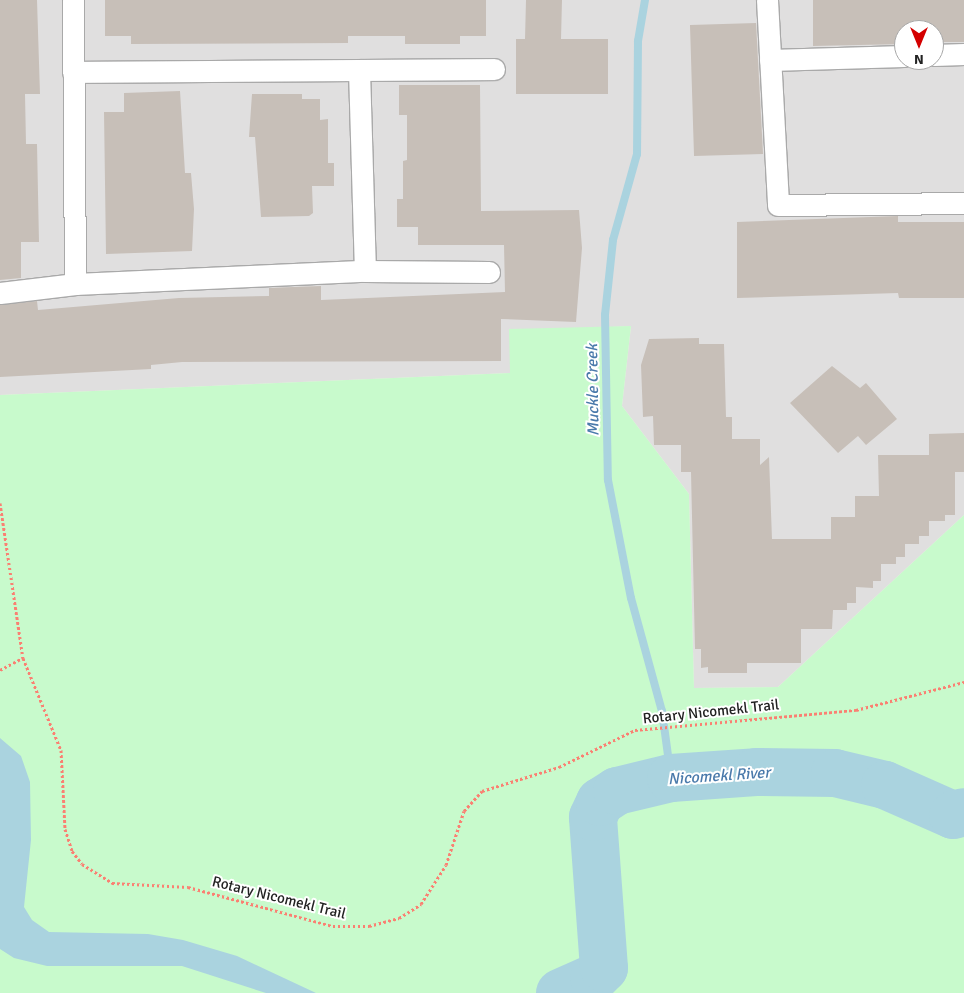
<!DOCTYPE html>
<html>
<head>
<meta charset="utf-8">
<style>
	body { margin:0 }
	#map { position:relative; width:964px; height:993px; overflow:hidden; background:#f2efe9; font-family:Signika,sans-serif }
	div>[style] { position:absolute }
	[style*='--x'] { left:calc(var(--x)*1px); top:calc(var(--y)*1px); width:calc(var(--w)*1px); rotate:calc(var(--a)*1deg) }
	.residential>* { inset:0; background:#e0dfdf }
	.park>* { inset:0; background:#c8facc }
	.water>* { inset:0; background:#aad3df }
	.stream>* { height:8px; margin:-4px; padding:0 4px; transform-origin:4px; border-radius:4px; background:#aad3df }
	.river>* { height:48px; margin:-24px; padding:0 24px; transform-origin:24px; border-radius:24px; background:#aad3df }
	.building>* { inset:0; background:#c7bfb8 }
	.path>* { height:3px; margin-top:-1.5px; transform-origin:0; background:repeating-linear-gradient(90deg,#fa8072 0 2.5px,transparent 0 5px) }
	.roads { filter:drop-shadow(1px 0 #a9a9a9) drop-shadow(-1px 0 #a9a9a9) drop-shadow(0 1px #a9a9a9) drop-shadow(0 -1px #a9a9a9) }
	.minor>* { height:21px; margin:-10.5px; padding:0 10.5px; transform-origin:10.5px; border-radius:10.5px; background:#fff }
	span { translate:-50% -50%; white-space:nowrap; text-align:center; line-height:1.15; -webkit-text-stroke:4px #fff; paint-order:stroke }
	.street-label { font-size:15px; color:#222 }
	.water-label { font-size:16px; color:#4a7aab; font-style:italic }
	.north { position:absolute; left:894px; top:20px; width:50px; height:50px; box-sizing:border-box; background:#fff; border:1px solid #a7a7a7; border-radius:50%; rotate:180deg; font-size:14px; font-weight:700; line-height:20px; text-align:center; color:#222 }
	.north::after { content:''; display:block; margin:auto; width:18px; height:22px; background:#d40000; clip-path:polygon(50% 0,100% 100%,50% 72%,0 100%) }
</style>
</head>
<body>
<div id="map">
	<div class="residential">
		<div style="clip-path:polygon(evenodd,0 0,964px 0,964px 515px,778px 687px,694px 688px,689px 494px,622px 406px,631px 326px,593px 328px,510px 373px,0 395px,0 0,904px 30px,934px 30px,934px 60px,904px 60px,904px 30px)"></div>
	</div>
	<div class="park">
		<div style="clip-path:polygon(631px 326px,622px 406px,689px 494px,694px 688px,778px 687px,964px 515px,964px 993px,0 993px,0 395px,510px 373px,509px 329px)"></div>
	</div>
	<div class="water">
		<div style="clip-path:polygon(0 738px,21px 756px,30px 782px,31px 840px,24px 907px,32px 920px,49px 932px,148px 934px,183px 940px,237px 956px,316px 993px,266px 993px,182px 966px,47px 966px,14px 958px,0 949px)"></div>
	</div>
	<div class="stream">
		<div style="--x:645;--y:0;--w:42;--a:99.7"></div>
		<div style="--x:638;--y:41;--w:113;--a:90.5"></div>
		<div style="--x:637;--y:154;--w:89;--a:105.6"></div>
		<div style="--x:613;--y:240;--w:75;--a:96.1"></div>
		<div style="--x:605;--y:315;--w:165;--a:89"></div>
		<div style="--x:608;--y:480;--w:120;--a:79"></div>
		<div style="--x:631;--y:598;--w:117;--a:74.7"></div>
		<div style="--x:662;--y:711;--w:68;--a:82.3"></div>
	</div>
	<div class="river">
		<div style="--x:560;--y:993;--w:37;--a:-24"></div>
		<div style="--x:594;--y:978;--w:14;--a:-45"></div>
		<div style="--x:604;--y:968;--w:151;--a:-94.2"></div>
		<div style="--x:593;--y:817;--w:17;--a:-65"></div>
		<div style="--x:600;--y:802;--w:20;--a:-33"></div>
		<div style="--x:617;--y:791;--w:56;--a:-13.5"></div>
		<div style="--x:671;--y:778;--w:85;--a:-4"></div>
		<div style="--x:756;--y:772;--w:79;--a:0.7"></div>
		<div style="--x:835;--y:773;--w:51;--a:13.5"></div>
		<div style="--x:885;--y:785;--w:74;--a:23.8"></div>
		<div style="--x:953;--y:815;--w:11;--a:-15"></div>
	</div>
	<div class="building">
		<div style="clip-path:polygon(0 0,37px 0,40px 94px,25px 94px,26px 144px,37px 144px,39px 242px,21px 242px,21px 278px,0 280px)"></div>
		<div style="clip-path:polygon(105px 0,486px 0,486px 36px,460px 36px,460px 44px,405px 44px,405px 36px,348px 36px,348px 43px,131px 44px,131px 36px,105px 36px)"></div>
		<div style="clip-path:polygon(526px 0,562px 0,561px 39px,608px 39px,608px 94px,516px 94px,516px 39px,525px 39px)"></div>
		<div style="clip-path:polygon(813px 0,964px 0,964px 42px,934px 42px,934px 30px,904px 30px,904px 44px,813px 46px)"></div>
		<div style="clip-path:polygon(756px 23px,763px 154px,694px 156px,690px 25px)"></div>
		<div style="clip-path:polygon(399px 85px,480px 85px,481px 211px,579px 210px,582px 248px,576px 322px,501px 319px,501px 361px,182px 362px,151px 365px,151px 369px,0 377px,0 305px,37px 301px,38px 310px,179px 298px,269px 296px,269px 288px,293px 287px,321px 286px,321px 300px,505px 292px,504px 245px,418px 245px,418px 227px,397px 227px,397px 199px,403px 199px,403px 161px,407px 160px,407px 115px,399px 115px)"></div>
		<div style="clip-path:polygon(180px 91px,185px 173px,191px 173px,194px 209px,192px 251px,106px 254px,104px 112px,124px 112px,124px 93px)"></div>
		<div style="clip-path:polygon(252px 94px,302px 94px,302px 99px,320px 99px,320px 120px,328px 119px,328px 163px,334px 163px,334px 186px,312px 186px,313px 213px,309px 216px,261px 217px,255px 137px,249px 137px)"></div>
		<div style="clip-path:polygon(898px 216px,898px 222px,964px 222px,964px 298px,899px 298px,898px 293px,737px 298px,737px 222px)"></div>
		<div style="clip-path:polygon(699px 338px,699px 344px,724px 344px,726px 417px,732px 417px,732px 439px,760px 439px,760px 465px,769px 457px,772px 539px,831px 539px,831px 517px,855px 517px,855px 496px,879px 496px,878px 455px,929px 455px,929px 434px,964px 433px,964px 472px,955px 472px,955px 515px,945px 515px,945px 521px,929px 521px,929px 536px,919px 536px,919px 544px,905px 544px,905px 557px,896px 557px,896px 564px,881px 564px,881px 581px,873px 581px,873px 588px,856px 587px,856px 603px,847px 603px,847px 610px,833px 610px,832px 629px,801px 629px,801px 663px,747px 663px,747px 673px,708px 673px,708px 667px,701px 668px,701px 649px,695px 649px,691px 472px,681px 472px,681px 445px,654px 445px,653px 416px,643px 417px,641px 365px,649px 339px)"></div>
		<div style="clip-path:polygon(832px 366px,860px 388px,866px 383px,897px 419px,866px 445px,858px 436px,838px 453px,790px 403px)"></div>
	</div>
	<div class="path">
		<div style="--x:0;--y:503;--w:157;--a:81.6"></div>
		<div style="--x:23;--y:658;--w:100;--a:67.6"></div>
		<div style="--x:61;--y:750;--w:79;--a:87.1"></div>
		<div style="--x:65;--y:829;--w:23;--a:72"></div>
		<div style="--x:72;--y:851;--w:16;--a:52"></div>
		<div style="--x:82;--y:864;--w:36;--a:32"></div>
		<div style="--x:112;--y:883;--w:76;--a:3"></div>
		<div style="--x:188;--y:887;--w:150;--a:15.1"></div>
		<div style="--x:333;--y:926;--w:36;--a:0"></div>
		<div style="--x:369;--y:926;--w:31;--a:-15"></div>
		<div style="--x:399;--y:918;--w:26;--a:-32"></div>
		<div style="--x:421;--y:904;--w:46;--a:-57.3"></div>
		<div style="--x:446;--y:865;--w:57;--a:-71.6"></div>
		<div style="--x:464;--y:811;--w:27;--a:-48"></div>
		<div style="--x:482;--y:791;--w:81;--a:-17.3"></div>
		<div style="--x:559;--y:767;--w:85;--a:-26"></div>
		<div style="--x:635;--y:730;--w:222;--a:-5.2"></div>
		<div style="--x:856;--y:710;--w:112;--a:-14.5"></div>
		<div style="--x:0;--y:670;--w:26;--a:-28"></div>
	</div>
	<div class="roads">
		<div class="minor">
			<div style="--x:73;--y:0;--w:284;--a:89.6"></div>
			<div style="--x:767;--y:0;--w:205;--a:86.9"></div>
			<div style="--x:778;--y:205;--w:186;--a:-0.6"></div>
			<div style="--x:934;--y:55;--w:30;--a:-2"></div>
			<div style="--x:770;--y:60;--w:134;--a:-1.7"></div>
			<div style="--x:359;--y:70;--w:201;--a:88.3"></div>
			<div style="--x:73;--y:72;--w:421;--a:-0.4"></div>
			<div style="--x:0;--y:293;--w:76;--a:-6.8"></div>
			<div style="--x:75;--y:284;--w:290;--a:-2.6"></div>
			<div style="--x:365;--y:271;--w:124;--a:0.5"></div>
		</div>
	</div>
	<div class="street-label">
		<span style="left:711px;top:712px;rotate:-6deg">Rotary Nicomekl Trail</span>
		<span style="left:279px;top:898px;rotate:14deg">Rotary Nicomekl Trail</span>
	</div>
	<div class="water-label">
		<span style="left:593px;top:390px;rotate:-91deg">Muckle Creek</span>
		<span style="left:719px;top:776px;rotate:-4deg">Nicomekl River</span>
	</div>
	<div class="north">N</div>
</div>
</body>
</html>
